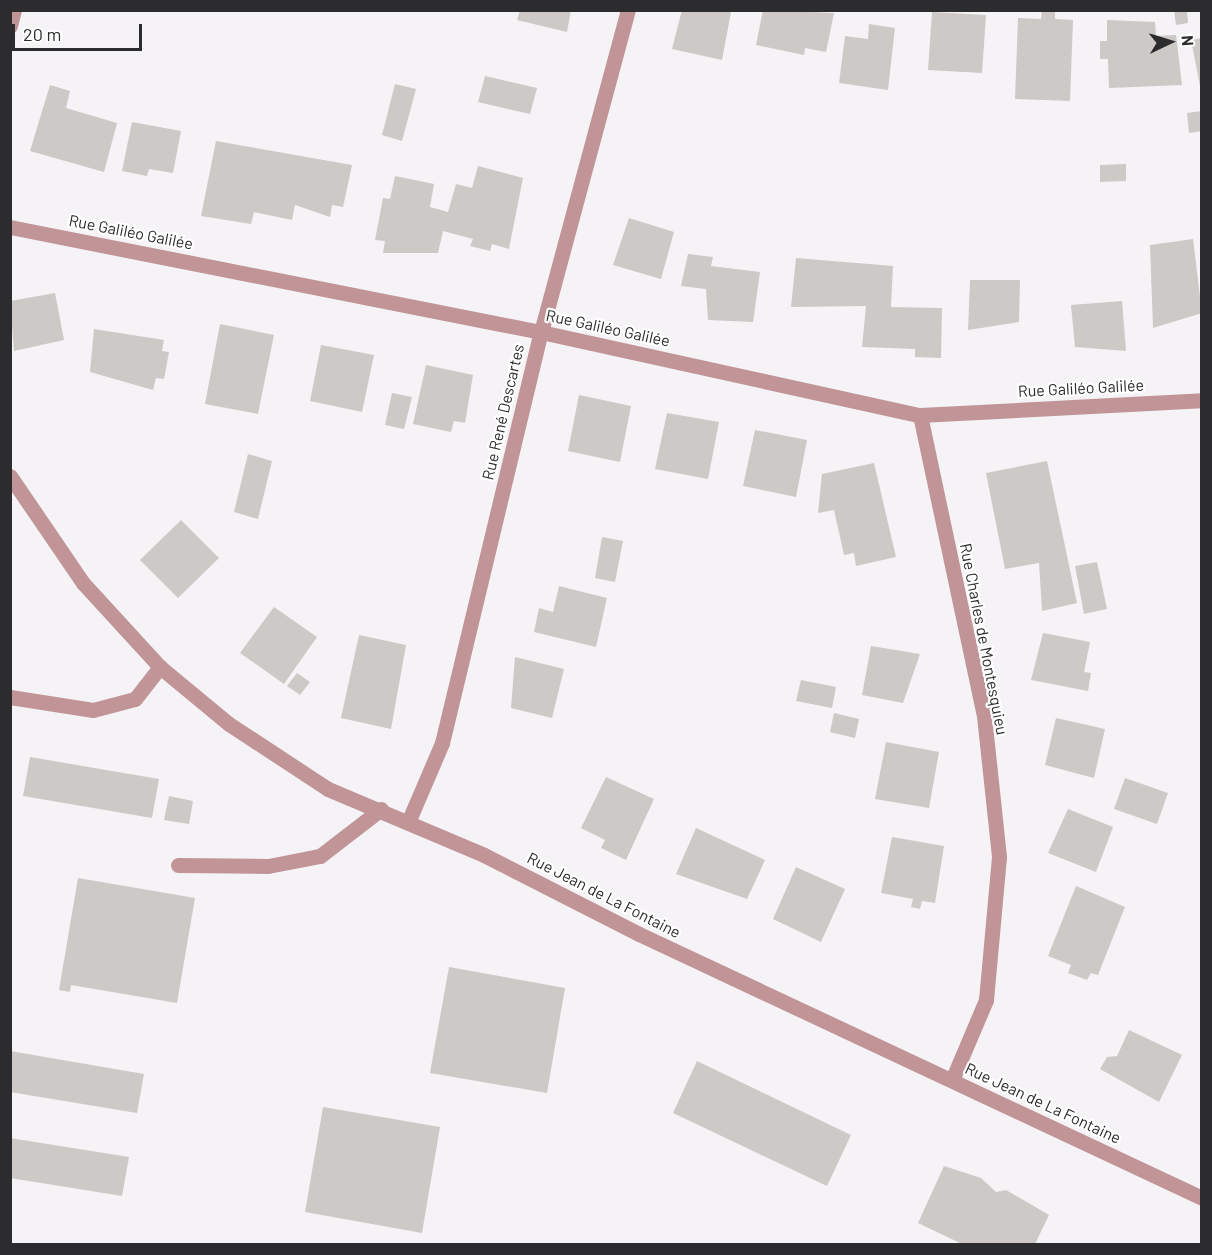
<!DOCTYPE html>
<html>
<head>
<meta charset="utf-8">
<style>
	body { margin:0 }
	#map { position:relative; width:1212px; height:1255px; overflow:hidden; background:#f5f3f6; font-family:Barlow,sans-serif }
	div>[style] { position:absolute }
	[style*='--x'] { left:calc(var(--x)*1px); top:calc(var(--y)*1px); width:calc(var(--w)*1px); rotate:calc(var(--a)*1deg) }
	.building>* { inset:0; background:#ccc9c7 }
	.minor>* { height:15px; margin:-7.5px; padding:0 7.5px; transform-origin:7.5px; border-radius:7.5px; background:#c19598 }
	span { translate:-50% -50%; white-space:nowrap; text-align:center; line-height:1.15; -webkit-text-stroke:4.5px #fff; paint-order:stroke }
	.street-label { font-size:16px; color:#2c2b2d }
	.frame { position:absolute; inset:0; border:12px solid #2c2b2d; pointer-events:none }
	.north { position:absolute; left:1140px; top:12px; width:60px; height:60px; -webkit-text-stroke:4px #fff; paint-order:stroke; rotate:86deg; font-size:16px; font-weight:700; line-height:24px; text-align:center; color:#2c2b2d }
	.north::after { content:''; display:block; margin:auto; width:21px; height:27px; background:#2c2b2d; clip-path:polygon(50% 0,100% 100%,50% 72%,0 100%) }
	.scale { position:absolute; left:12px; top:24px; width:130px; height:27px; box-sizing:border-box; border:3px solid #2c2b2d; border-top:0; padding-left:8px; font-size:18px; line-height:21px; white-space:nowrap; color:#2c2b2d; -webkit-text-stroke:4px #fff; paint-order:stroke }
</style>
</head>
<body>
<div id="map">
	<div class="building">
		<div style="clip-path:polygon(520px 10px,571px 10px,567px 32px,517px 20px)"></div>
		<div style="clip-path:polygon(682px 10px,731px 12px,722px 60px,672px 49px)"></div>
		<div style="clip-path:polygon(763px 10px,834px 13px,826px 52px,805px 48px,804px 55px,756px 45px)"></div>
		<div style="clip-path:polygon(1042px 10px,1055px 10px,1055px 19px,1073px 20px,1070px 101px,1015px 99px,1018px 18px,1041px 19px)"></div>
		<div style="clip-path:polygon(1174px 10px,1187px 10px,1188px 23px,1176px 25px)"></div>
		<div style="clip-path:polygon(932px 12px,986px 15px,982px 73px,928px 70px)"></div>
		<div style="clip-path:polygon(1107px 20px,1155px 22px,1156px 36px,1176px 35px,1182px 85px,1109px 88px,1108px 59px,1100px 59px,1100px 41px,1107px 41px)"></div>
		<div style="clip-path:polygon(869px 24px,895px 28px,888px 90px,839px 83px,845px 36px,868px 39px)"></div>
		<div style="clip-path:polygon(1202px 38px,1202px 86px,1200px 86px,1191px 40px)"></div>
		<div style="clip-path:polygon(485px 76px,537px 88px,530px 114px,478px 102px)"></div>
		<div style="clip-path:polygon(395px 84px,416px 89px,402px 141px,382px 135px)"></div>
		<div style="clip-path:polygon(50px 85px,70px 91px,66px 108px,117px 123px,104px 172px,30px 151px)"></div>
		<div style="clip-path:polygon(1202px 111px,1202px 131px,1189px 133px,1187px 113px)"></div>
		<div style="clip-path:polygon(132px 122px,181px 131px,173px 173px,149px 169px,147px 176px,122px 171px)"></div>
		<div style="clip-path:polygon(216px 141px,352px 165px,343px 207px,332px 205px,330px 217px,295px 205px,292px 220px,254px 212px,251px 224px,201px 216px)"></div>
		<div style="clip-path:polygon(1126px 164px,1126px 181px,1100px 182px,1100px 165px)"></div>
		<div style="clip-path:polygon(478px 166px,523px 178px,509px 249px,492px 244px,490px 251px,470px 246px,473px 239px,443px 231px,438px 253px,383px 253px,385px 241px,375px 240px,383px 198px,390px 199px,395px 176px,434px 184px,430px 207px,448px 212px,456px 184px,472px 188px)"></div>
		<div style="clip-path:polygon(629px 218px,674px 232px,661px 279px,613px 265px)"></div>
		<div style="clip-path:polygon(1193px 239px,1202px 313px,1153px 328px,1150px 245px)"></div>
		<div style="clip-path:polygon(688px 254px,713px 257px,711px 266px,760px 272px,753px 322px,708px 320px,706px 289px,681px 286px)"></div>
		<div style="clip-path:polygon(796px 258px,893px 266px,891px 307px,942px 308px,941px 358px,915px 357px,915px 349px,862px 347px,866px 306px,791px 307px)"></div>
		<div style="clip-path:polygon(970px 280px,1020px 280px,1019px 322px,968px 330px)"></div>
		<div style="clip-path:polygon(55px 293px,64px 340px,14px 351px,10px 301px)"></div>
		<div style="clip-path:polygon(1122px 301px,1126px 351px,1075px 347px,1071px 305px)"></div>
		<div style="clip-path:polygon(220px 324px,274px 335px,258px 414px,205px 404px)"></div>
		<div style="clip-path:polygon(94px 329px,164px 340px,162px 351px,169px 352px,164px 379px,156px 378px,153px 390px,90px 372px)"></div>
		<div style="clip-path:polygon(321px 345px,374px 355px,362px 412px,310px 401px)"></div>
		<div style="clip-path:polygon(426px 365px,473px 375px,465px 423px,454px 421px,451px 432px,413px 424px)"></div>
		<div style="clip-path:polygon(392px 393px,412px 397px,404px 429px,385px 425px)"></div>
		<div style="clip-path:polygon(579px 395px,631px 406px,620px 462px,568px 451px)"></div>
		<div style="clip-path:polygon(667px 413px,719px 422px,708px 479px,655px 469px)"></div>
		<div style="clip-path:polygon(755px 430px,807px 440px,796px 497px,743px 486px)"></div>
		<div style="clip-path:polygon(248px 454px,272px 461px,258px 519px,234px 512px)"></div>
		<div style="clip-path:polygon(1047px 461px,1077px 603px,1042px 611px,1039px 563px,1005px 569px,986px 473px)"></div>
		<div style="clip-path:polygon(874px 463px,896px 557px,856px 566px,854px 553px,844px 555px,834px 510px,818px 513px,822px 474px)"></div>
		<div style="clip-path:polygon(181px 520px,219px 558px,178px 598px,140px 560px)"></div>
		<div style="clip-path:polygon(602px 537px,623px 541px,615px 582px,595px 578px)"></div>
		<div style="clip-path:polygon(1097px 562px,1107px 609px,1084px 614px,1075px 566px)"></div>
		<div style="clip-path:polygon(559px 586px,607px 598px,596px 647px,534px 632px,539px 608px,553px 612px)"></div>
		<div style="clip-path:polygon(274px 607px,317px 637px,284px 684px,240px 653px)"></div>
		<div style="clip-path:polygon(1043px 633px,1090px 642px,1084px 672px,1091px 673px,1088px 691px,1031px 680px)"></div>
		<div style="clip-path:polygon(359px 635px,406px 645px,391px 729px,341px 718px)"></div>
		<div style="clip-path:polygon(871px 646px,920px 654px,903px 703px,862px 695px)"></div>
		<div style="clip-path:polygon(515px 657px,564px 669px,552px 718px,511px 708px)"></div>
		<div style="clip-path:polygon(297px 673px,310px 682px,300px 695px,287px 686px)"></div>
		<div style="clip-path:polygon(801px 680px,836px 687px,832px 708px,796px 701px)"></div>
		<div style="clip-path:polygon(834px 713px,859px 719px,855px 738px,830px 732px)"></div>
		<div style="clip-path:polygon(1056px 718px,1105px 729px,1094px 778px,1045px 765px)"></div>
		<div style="clip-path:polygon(886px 742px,939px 752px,929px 808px,875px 799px)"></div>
		<div style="clip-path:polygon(30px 757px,159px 779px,152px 818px,23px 796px)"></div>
		<div style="clip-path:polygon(606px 777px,654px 799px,626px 860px,601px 848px,605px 840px,581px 828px)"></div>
		<div style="clip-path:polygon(1125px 778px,1168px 793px,1157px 824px,1114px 809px)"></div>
		<div style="clip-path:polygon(169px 796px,193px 801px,189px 824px,164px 820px)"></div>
		<div style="clip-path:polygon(1068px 809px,1113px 827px,1096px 872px,1048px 853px)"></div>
		<div style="clip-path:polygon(696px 828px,765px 860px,747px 899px,676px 874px)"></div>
		<div style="clip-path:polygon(892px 837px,944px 846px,935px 903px,922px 901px,920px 909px,911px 907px,913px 899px,881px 893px)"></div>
		<div style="clip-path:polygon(796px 867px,845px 889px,821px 942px,773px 919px)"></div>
		<div style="clip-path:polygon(78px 878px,195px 898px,177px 1003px,71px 985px,70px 992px,59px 990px)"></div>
		<div style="clip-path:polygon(1076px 886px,1125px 907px,1098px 975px,1091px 973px,1087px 980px,1068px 973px,1071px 965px,1048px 956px)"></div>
		<div style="clip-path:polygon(449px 967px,565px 988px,547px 1093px,430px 1073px)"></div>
		<div style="clip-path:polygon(1129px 1030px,1182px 1055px,1159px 1102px,1100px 1069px,1107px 1057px,1117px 1056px)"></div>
		<div style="clip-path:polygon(10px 1051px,144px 1074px,137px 1113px,10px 1092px)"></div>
		<div style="clip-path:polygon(697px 1061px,851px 1135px,827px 1186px,673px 1113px)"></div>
		<div style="clip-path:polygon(323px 1107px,440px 1127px,422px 1233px,305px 1212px)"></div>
		<div style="clip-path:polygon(10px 1138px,129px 1157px,122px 1196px,10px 1178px)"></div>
		<div style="clip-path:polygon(944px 1166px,981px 1178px,996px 1192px,1006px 1190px,1049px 1215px,1035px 1244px,962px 1244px,918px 1223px)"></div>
	</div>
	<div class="minor">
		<div style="--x:10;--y:26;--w:16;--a:-76"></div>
		<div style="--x:10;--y:227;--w:541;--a:11.19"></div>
		<div style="--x:541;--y:332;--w:388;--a:12.4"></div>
		<div style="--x:920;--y:415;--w:282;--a:-3"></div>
		<div style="--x:920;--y:415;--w:308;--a:78"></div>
		<div style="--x:984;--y:716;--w:142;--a:83.9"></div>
		<div style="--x:999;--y:857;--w:144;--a:95.2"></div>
		<div style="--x:986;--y:1000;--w:87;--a:113"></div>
		<div style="--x:10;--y:476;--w:130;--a:55.7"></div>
		<div style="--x:83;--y:583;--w:114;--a:47.5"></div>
		<div style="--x:10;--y:697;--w:84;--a:8.9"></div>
		<div style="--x:93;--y:710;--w:43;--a:-14.7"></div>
		<div style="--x:135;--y:699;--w:41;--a:-52"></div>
		<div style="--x:160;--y:667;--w:89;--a:39.6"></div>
		<div style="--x:229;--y:724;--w:118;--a:33.3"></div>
		<div style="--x:328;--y:789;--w:169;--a:22.9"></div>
		<div style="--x:484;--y:855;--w:174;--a:27"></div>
		<div style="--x:639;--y:934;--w:622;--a:25.12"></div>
		<div style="--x:409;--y:820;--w:84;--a:-66.8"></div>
		<div style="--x:442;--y:743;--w:423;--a:-76.5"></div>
		<div style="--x:541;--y:332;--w:334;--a:-74.9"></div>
		<div style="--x:178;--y:865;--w:90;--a:0.6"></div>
		<div style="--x:268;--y:866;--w:53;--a:-10.9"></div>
		<div style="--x:320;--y:856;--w:77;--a:-37.6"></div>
	</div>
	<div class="street-label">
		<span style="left:131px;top:232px;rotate:11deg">Rue Galiléo Galilée</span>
		<span style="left:608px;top:328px;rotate:12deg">Rue Galiléo Galilée</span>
		<span style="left:1081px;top:388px;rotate:-3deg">Rue Galiléo Galilée</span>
		<span style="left:503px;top:412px;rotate:-77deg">Rue René Descartes</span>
		<span style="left:984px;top:639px;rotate:79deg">Rue Charles de Montesquieu</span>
		<span style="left:604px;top:895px;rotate:27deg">Rue Jean de La Fontaine</span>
		<span style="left:1043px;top:1103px;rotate:25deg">Rue Jean de La Fontaine</span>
	</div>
	<div class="frame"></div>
	<div class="north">N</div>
	<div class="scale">20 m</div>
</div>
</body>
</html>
